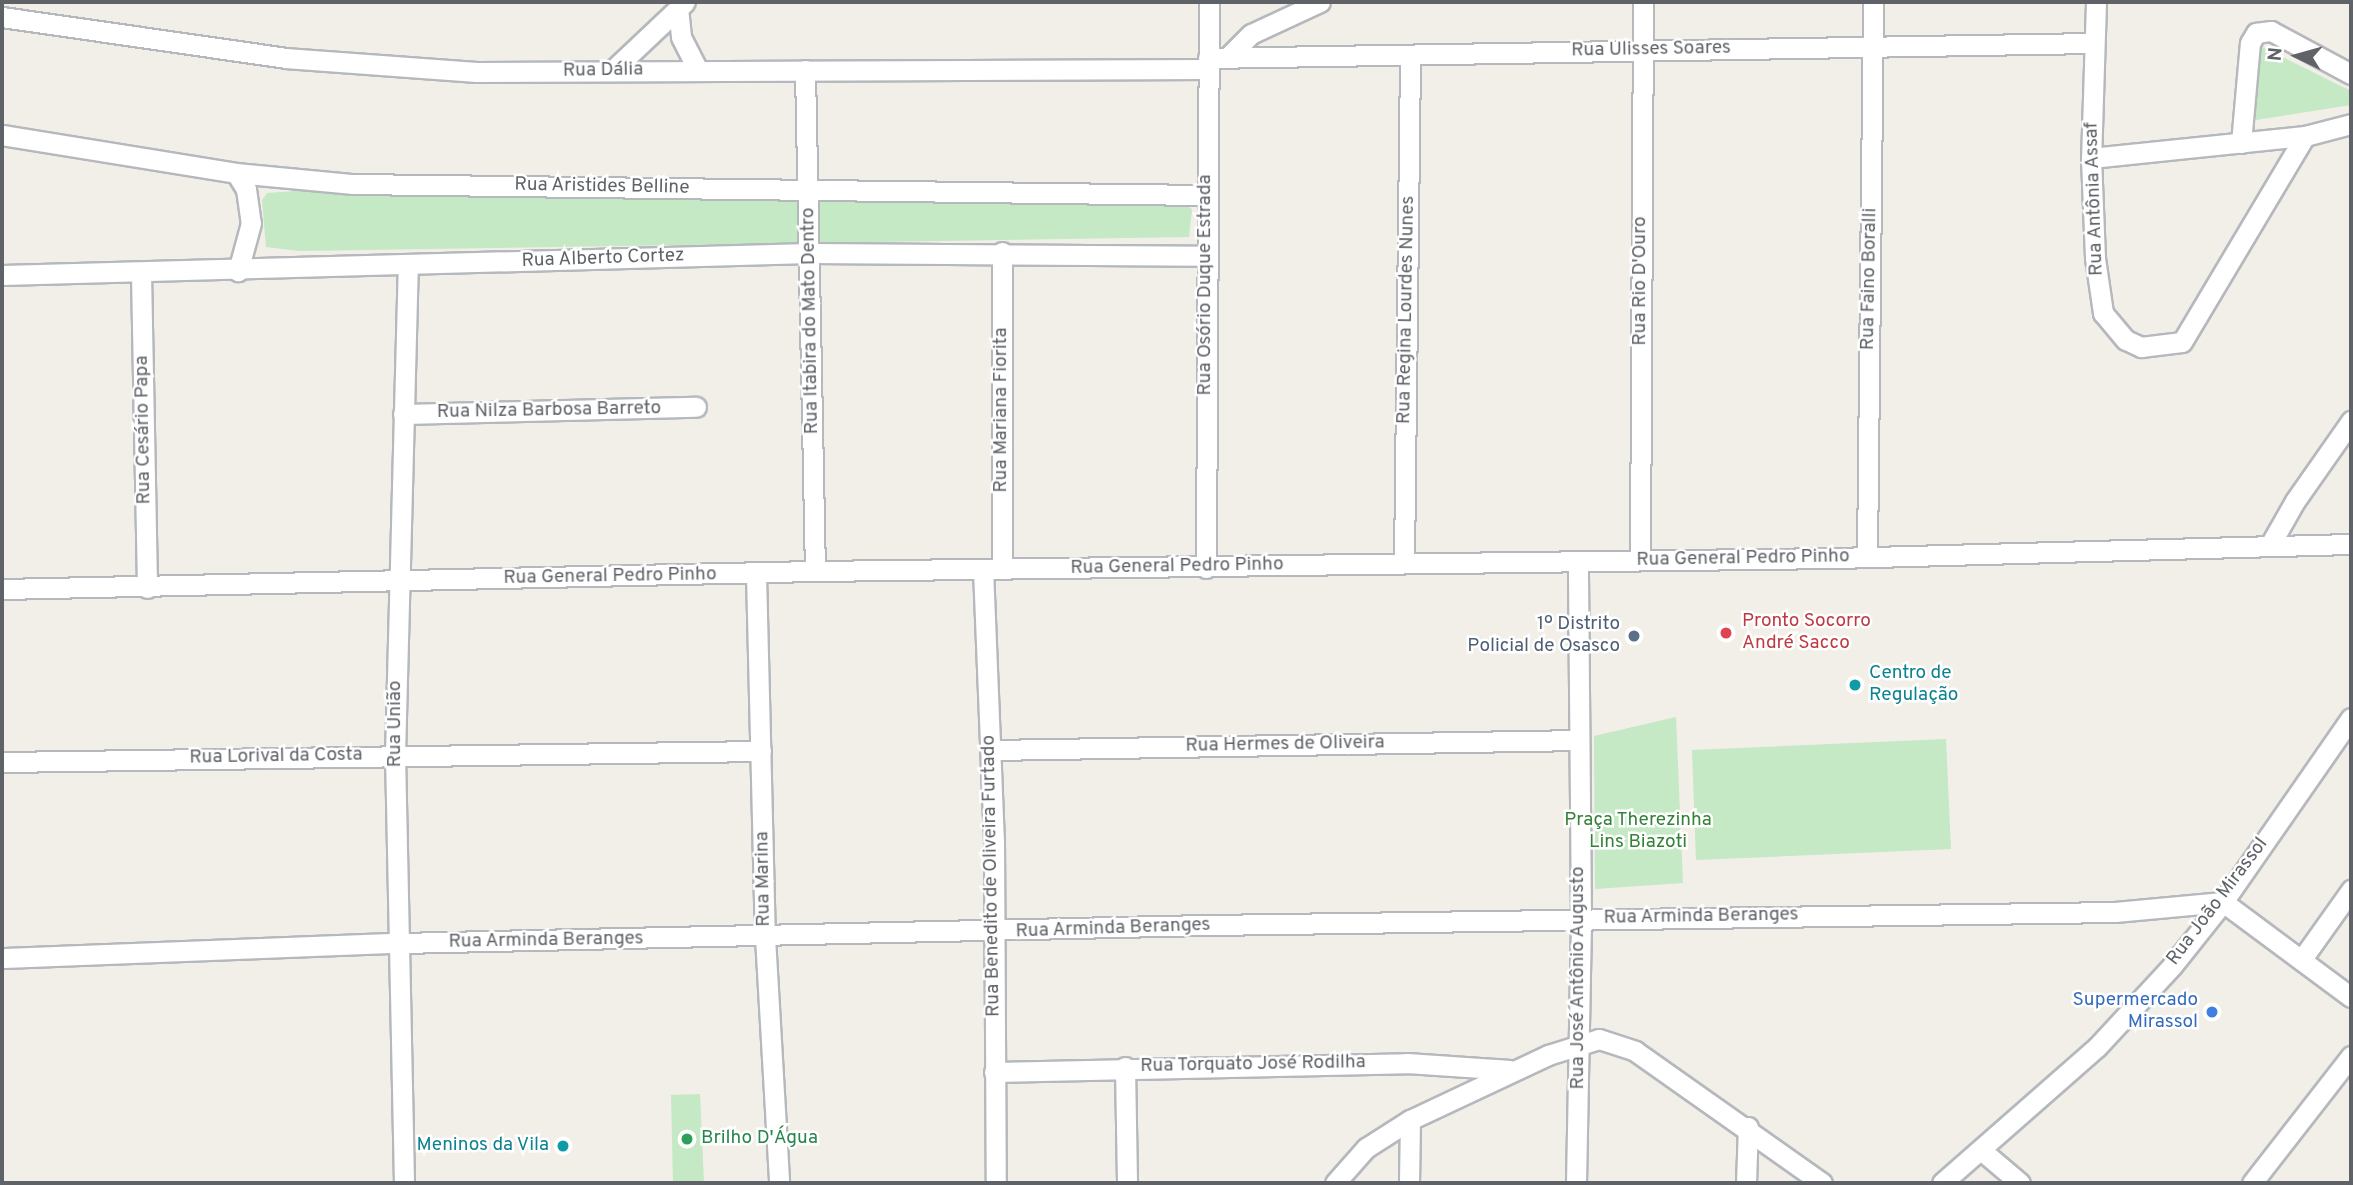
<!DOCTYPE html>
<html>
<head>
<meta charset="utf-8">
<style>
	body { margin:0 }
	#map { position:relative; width:2353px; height:1185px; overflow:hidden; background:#f1efe8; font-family:Overpass,sans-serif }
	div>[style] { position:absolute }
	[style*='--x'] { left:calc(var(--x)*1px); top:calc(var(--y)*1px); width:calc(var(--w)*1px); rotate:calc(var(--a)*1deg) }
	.green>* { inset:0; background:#c5e8c5 }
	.roads { filter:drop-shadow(2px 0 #b5b8bc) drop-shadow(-2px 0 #b5b8bc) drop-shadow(0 2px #b5b8bc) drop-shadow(0 -2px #b5b8bc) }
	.minor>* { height:19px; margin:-9.5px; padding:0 9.5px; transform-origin:9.5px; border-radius:9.5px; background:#fff }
	.dots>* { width:19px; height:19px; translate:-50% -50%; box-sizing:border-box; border:4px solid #fff; border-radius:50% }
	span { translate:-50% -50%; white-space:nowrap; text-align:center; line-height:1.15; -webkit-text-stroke:5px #fff; paint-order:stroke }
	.street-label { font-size:19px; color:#5f6368 }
	.health-label { font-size:19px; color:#be3a42 }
	.left { translate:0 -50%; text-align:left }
	.service-label { font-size:19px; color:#4e5e75 }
	.right { translate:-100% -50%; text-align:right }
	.culture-label { font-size:19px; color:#0d838f }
	.park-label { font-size:19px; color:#348238 }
	.shop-label { font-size:19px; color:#366cbe }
	.leisure-label { font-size:19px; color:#27864d }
	.frame { position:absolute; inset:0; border:4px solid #5f6368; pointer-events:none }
	.north { position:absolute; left:2262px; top:21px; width:70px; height:70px; -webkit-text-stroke:5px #fff; paint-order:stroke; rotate:275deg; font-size:19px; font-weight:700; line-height:28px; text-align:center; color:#5f6368 }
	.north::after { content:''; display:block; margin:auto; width:24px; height:32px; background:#5f6368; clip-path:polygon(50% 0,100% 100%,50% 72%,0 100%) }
</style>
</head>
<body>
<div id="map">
	<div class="green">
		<div style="clip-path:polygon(2262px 47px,2351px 91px,2351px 105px,2256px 120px,2254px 56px)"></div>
		<div style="clip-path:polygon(295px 191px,1174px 198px,1192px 209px,1189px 237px,299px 251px,266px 247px,262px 200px,267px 193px)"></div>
		<div style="clip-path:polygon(1676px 717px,1683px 883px,1595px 889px,1594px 736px)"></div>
		<div style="clip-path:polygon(1946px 739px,1951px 849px,1696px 860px,1692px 750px)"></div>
		<div style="clip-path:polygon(700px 1094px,704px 1183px,673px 1183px,671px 1095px)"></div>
	</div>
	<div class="roads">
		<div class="minor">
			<div style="--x:2096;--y:2;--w:156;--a:91.8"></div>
			<div style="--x:2091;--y:158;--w:100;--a:87.7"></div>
			<div style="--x:2095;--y:258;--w:56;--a:81.7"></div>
			<div style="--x:2103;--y:313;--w:35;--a:50"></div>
			<div style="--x:2126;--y:340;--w:17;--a:25"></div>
			<div style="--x:2141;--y:347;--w:41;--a:-7"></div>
			<div style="--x:2182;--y:342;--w:240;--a:-59.2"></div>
			<div style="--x:678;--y:8;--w:29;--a:84"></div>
			<div style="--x:681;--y:37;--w:36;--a:63"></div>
			<div style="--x:2;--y:17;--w:286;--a:8.2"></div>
			<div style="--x:285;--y:58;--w:192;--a:4.2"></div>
			<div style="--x:476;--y:72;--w:732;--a:-0.23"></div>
			<div style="--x:1229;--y:56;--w:31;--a:-45"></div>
			<div style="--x:1251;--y:34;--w:76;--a:-24.9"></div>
			<div style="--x:1208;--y:58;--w:886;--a:-0.97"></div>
			<div style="--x:805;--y:70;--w:501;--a:88.86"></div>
			<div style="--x:612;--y:71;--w:100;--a:-43.4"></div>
			<div style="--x:2;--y:135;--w:237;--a:9.2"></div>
			<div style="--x:236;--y:173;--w:118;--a:5.4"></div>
			<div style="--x:353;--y:184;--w:852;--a:0.74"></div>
			<div style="--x:2241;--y:143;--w:100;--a:-84.9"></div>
			<div style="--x:2250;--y:43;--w:12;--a:-59"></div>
			<div style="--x:2256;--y:33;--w:15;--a:-8"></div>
			<div style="--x:2271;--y:31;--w:91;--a:28.3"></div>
			<div style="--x:2091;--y:158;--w:215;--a:-5.9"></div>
			<div style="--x:2305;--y:136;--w:48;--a:-14.6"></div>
			<div style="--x:236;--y:173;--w:19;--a:58"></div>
			<div style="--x:246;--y:189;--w:34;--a:82"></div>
			<div style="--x:251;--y:223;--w:50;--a:105.2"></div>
			<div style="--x:141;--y:273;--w:315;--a:88.9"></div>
			<div style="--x:2;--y:275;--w:808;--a:-1.56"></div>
			<div style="--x:810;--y:253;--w:395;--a:0.4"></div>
			<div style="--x:403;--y:414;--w:293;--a:-1.4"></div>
			<div style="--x:2270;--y:545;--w:51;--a:-60.4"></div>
			<div style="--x:2295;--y:501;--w:98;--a:-55"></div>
			<div style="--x:1867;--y:557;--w:555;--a:-89.38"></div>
			<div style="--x:1640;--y:560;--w:558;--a:-89.69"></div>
			<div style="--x:1404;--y:563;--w:505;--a:-89.32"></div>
			<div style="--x:1206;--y:568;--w:566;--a:-89.7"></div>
			<div style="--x:983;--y:569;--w:272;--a:87.7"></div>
			<div style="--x:994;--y:841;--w:342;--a:89.7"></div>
			<div style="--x:1002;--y:569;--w:317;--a:-90"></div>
			<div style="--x:756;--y:574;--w:363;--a:88.6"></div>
			<div style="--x:765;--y:937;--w:246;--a:86.7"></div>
			<div style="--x:2;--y:589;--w:813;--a:-1.27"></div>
			<div style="--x:815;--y:571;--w:1021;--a:-0.73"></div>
			<div style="--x:1836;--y:558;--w:515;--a:-1.56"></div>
			<div style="--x:991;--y:750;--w:588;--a:-0.97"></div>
			<div style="--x:2;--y:762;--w:759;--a:-0.83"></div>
			<div style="--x:2;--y:958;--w:398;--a:-2.2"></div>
			<div style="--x:400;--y:943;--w:808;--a:-1.28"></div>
			<div style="--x:1208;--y:925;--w:907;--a:-0.82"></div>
			<div style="--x:2115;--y:912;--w:108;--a:-5.3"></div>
			<div style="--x:2223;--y:902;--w:159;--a:36.6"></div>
			<div style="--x:2302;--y:959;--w:85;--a:-54.6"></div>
			<div style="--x:1125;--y:1067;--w:116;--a:89"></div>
			<div style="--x:994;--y:1072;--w:413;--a:-1.2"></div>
			<div style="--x:1407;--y:1063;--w:103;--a:3.9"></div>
			<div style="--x:1981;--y:1150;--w:51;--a:40.2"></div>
			<div style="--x:404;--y:1183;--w:428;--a:-91.2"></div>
			<div style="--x:395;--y:755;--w:491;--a:-88.5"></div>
			<div style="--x:1335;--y:1183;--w:47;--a:-48.5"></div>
			<div style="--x:1366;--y:1148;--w:52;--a:-32.5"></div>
			<div style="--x:1410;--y:1120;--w:153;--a:-25.2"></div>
			<div style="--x:1548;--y:1055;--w:53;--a:-17.4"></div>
			<div style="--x:1599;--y:1039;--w:38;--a:18"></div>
			<div style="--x:1635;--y:1051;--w:229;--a:35.2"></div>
			<div style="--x:1409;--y:1183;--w:63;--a:-89.1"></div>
			<div style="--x:1576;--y:1183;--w:265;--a:-88.9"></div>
			<div style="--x:1581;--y:918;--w:356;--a:-90.5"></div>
			<div style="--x:1746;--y:1183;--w:56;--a:-88"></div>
			<div style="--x:1942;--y:1183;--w:206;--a:-41.3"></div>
			<div style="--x:2097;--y:1047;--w:110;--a:-47.2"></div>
			<div style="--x:2172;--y:966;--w:82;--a:-51.4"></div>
			<div style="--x:2223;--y:902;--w:224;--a:-55.2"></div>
			<div style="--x:2252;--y:1183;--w:161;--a:-52.1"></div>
		</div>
	</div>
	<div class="dots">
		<div style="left:1726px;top:633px;background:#e0444e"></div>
		<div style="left:1634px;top:636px;background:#5c6f8a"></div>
		<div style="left:1855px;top:685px;background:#0f9aa8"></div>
		<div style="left:2212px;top:1012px;background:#3f7fe0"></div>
		<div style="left:687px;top:1139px;background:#2e9e5b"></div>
		<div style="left:563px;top:1146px;background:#0f9aa8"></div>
	</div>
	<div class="street-label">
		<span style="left:1651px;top:50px;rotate:-1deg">Rua Ulisses Soares</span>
		<span style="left:603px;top:71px;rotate:-1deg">Rua Dália</span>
		<span style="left:602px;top:187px;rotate:1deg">Rua Aristides Belline</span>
		<span style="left:2095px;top:199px;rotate:-92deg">Rua Antônia Assaf</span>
		<span style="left:603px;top:259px;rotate:-2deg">Rua Alberto Cortez</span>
		<span style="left:1870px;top:279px;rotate:-89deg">Rua Faino Boralli</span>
		<span style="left:1641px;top:281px;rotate:-90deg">Rua Rio D'Ouro</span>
		<span style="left:1206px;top:285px;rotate:-90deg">Rua Osório Duque Estrada</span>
		<span style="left:1407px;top:310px;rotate:-89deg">Rua Regina Lourdes Nunes</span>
		<span style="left:811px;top:321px;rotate:-91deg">Rua Itabira do Mato Dentro</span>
		<span style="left:1002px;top:410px;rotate:-90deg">Rua Mariana Fiorita</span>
		<span style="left:549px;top:411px;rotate:-1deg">Rua Nilza Barbosa Barreto</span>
		<span style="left:144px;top:430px;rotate:-91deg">Rua Cesário Papa</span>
		<span style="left:1743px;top:559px;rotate:-1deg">Rua General Pedro Pinho</span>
		<span style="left:1177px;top:567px;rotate:-1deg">Rua General Pedro Pinho</span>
		<span style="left:610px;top:577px;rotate:-1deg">Rua General Pedro Pinho</span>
		<span style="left:396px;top:724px;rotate:-90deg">Rua União</span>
		<span style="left:1285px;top:745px;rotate:-1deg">Rua Hermes de Oliveira</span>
		<span style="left:276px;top:757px;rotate:-1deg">Rua Lorival da Costa</span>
		<span style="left:992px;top:876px;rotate:-91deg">Rua Benedito de Oliveira Furtado</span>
		<span style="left:764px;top:879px;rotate:-91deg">Rua Marina</span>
		<span style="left:2218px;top:902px;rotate:-53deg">Rua João Mirassol</span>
		<span style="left:1701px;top:917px;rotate:-1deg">Rua Arminda Beranges</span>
		<span style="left:1113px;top:929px;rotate:-2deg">Rua Arminda Beranges</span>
		<span style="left:546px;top:941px;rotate:-1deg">Rua Arminda Beranges</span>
		<span style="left:1579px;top:978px;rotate:-90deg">Rua José Antônio Augusto</span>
		<span style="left:1253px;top:1065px;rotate:-1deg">Rua Torquato José Rodilha</span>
	</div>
	<div class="health-label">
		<span class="left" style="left:1742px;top:633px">Pronto Socorro<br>André Sacco</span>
	</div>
	<div class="service-label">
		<span class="right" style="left:1620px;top:636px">1º Distrito<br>Policial de Osasco</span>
	</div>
	<div class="culture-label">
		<span class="left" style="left:1869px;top:685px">Centro de<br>Regulação</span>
		<span class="right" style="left:549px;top:1146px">Meninos da Vila</span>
	</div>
	<div class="park-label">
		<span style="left:1638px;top:832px">Praça Therezinha<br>Lins Biazoti</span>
	</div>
	<div class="shop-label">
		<span class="right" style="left:2198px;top:1012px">Supermercado<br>Mirassol</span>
	</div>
	<div class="leisure-label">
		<span class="left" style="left:701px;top:1139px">Brilho D'Água</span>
	</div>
	<div class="frame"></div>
	<div class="north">N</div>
</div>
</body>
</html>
